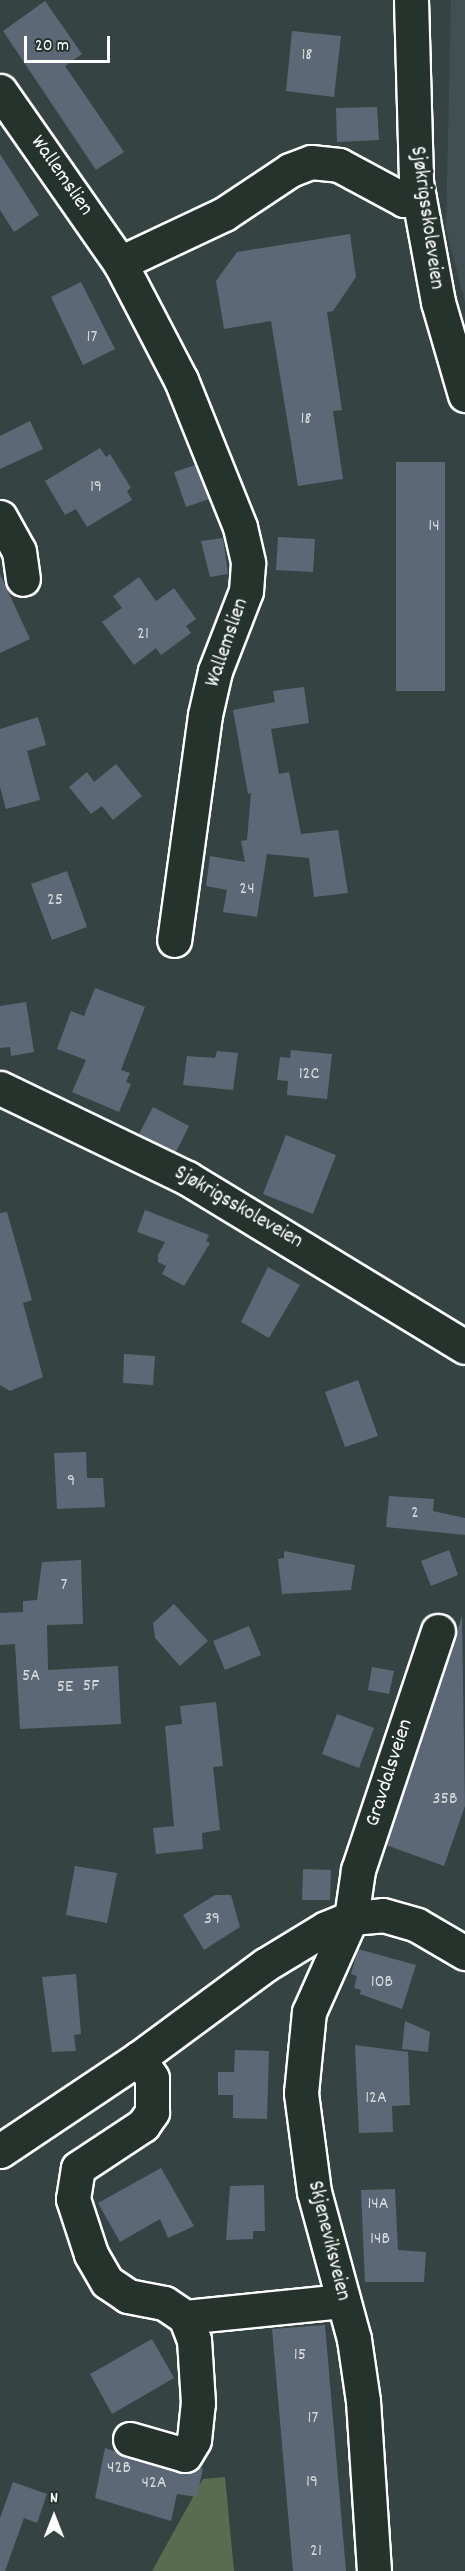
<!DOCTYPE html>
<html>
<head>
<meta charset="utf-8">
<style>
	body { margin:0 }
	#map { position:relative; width:465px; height:2571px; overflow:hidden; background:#364343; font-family:Dekko,sans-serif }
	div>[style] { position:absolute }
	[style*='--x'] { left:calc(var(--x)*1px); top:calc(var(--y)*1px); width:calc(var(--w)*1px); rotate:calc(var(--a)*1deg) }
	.built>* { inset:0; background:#414e52 }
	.green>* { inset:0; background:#586d50 }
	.building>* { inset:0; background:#5c6875 }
	.roads { filter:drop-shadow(2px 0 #fff) drop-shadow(-2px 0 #fff) drop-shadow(0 2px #fff) drop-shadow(0 -2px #fff) }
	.minor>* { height:33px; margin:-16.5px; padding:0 16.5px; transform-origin:16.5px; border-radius:16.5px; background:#26332d }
	.major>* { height:33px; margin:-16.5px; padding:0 16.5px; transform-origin:16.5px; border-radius:16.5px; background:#26332d }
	span { translate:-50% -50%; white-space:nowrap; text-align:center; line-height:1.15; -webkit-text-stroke:6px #26332d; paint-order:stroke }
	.number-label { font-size:18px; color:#d6d9dc }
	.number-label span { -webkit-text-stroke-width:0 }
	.street-label { font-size:21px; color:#fff }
	.north { position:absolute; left:24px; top:2487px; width:60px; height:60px; -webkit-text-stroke:4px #26332d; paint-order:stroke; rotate:0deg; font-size:16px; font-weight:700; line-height:24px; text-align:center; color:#fff }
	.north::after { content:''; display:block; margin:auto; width:21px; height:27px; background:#fff; clip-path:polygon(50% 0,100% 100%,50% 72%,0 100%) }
	.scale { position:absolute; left:24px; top:36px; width:86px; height:27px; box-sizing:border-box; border:3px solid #fff; border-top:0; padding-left:8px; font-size:18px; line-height:21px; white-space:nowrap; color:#fff; -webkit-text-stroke:4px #26332d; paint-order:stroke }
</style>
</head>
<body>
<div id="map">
	<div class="built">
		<div style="clip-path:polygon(451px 0,465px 0,465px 303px,446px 229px)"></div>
	</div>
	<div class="green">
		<div style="clip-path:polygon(225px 2477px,234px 2571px,152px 2571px,203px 2479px)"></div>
	</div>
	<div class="building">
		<div style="clip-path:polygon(45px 1px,82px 54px,65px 66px,124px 152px,96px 170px,3px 31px)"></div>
		<div style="clip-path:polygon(292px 31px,341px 36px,334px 97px,286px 91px)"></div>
		<div style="clip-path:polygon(377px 107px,379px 140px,337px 142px,336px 108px)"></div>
		<div style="clip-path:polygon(0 154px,39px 215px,14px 232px,0 210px)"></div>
		<div style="clip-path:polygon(350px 234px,356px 277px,333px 311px,327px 312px,342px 410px,333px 411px,343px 479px,298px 486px,271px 321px,224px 329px,216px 281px,237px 252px)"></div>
		<div style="clip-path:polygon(81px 282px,115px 349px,83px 365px,51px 297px)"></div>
		<div style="clip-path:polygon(30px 421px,43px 449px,0 469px,0 436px)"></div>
		<div style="clip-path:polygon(100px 448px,106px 457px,110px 454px,131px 488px,127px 491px,132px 500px,87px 527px,76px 509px,65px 515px,45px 481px)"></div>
		<div style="clip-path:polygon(396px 462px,445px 462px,445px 691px,396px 691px)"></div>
		<div style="clip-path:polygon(195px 465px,209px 499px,186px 507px,174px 472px)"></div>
		<div style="clip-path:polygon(278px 537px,315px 539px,313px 572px,276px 570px)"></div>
		<div style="clip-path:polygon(223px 538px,228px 574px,210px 577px,201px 541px)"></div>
		<div style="clip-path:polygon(0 574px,30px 639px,0 653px)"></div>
		<div style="clip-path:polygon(139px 577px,156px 601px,174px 588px,196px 619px,186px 626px,191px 633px,161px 655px,156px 648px,134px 665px,102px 622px,122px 608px,113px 596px)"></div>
		<div style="clip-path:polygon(304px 687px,309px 723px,271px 729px,279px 774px,289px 772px,301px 834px,338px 830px,348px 893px,314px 897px,309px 858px,267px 854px,257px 917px,223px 912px,227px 890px,206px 886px,210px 856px,245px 862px,241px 841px,247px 840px,251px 793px,248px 794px,233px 710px,275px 702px,273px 691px)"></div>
		<div style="clip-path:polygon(38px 717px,46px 745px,27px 751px,40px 800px,6px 809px,0 787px,0 729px)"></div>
		<div style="clip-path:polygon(116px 764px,142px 796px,113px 820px,102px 806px,91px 814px,69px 787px,87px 772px,94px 782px)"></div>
		<div style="clip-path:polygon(67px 871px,87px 927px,52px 940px,31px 884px)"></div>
		<div style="clip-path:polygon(95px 988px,145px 1007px,121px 1070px,130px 1073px,126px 1082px,131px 1084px,119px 1112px,72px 1092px,86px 1060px,57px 1049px,71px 1011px,84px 1016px)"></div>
		<div style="clip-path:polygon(26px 1002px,34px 1052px,11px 1056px,10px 1047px,0 1048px,0 1006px)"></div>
		<div style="clip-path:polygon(291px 1050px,332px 1054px,327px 1099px,287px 1095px,288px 1081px,277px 1080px,280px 1057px,290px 1058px)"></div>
		<div style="clip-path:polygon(217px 1051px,238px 1053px,233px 1090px,183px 1085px,187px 1056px,215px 1058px)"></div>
		<div style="clip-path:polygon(153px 1107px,189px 1126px,176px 1152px,139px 1134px)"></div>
		<div style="clip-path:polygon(286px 1135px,336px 1155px,313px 1214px,263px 1194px)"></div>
		<div style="clip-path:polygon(145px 1210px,209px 1235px,206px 1241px,210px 1243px,184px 1286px,162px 1274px,166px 1266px,158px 1262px,158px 1255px,165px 1242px,137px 1232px)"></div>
		<div style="clip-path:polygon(7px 1212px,32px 1300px,23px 1303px,43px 1377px,10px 1391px,0 1385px,0 1213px)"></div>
		<div style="clip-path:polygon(268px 1267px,300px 1285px,269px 1338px,241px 1322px)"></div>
		<div style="clip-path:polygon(124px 1354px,155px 1356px,153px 1385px,123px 1383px)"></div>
		<div style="clip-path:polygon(358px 1380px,378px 1436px,345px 1447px,325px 1392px)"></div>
		<div style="clip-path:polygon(86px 1452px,87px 1478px,103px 1478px,105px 1507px,57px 1509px,54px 1453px)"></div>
		<div style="clip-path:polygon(389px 1496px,434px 1499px,433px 1511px,465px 1518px,465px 1535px,386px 1527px)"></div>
		<div style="clip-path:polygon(449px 1550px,458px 1575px,431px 1586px,421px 1561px)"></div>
		<div style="clip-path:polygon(284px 1551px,355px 1565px,351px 1590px,282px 1594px,278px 1559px,284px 1558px)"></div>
		<div style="clip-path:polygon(81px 1560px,83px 1624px,47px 1625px,48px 1670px,118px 1666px,121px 1724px,20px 1729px,15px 1644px,0 1645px,0 1613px,23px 1612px,23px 1601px,37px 1600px,42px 1562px)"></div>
		<div style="clip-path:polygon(174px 1604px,208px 1641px,180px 1666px,155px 1638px,153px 1623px)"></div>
		<div style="clip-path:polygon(462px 1616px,465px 1806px,444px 1866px,386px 1845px)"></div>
		<div style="clip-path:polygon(249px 1626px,261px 1655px,225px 1670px,213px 1641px)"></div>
		<div style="clip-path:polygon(372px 1667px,394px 1671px,389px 1694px,368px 1690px)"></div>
		<div style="clip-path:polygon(216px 1702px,223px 1766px,213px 1767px,220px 1830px,202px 1833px,203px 1849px,156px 1854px,153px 1828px,174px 1826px,165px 1726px,182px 1724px,180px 1706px)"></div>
		<div style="clip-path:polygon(337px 1714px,374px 1728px,359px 1768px,322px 1754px)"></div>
		<div style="clip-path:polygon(75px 1866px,117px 1873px,107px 1923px,66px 1915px)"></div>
		<div style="clip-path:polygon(303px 1869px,331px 1870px,330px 1900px,302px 1900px)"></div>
		<div style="clip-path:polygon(215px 1895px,231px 1895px,240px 1927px,204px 1950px,183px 1915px)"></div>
		<div style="clip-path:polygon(358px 1949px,416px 1965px,402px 2009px,360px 1994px,361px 1990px,354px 1988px,357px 1976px,351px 1974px)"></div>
		<div style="clip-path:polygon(76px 1974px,81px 2034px,74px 2035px,76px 2051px,52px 2052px,42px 1977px)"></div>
		<div style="clip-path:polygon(405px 2021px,430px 2032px,428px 2052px,402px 2049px)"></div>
		<div style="clip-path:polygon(355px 2045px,408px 2052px,410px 2105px,392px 2106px,393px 2132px,359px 2133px)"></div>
		<div style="clip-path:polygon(235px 2050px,269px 2051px,267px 2119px,233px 2118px,233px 2095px,218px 2095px,218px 2072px,234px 2072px)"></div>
		<div style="clip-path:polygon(161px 2168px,194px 2226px,168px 2238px,160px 2219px,120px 2242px,98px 2203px)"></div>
		<div style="clip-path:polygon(264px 2185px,265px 2231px,253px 2231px,253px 2239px,226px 2240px,230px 2186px)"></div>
		<div style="clip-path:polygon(395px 2189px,398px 2250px,426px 2252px,424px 2282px,365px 2282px,361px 2190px)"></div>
		<div style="clip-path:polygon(325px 2325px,346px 2571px,293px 2571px,272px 2329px)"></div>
		<div style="clip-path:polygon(152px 2339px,174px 2378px,112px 2414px,90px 2374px)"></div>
		<div style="clip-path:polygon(105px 2448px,180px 2473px,203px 2468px,197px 2497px,177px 2494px,171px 2521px,95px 2498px)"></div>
		<div style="clip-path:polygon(13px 2482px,47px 2494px,37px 2523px,24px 2518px,5px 2571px,0 2571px,0 2518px)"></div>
	</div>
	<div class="roads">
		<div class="minor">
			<div style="--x:411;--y:0;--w:182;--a:88.4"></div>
			<div style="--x:416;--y:182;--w:122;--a:79.6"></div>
			<div style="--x:438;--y:302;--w:97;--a:73.8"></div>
			<div style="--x:0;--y:91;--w:210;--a:55.1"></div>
			<div style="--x:120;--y:263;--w:132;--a:62.5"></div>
			<div style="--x:181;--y:380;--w:158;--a:68.1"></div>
			<div style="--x:240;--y:527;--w:37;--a:77"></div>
			<div style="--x:248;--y:563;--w:28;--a:94"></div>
			<div style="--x:246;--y:591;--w:86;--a:111.2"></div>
			<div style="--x:215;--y:671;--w:45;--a:102.8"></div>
			<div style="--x:205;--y:715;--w:227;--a:97.8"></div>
			<div style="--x:120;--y:263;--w:115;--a:-25.2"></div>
			<div style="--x:224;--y:214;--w:79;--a:-33.7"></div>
			<div style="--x:290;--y:170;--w:22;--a:-21"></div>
			<div style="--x:311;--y:162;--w:28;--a:6"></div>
			<div style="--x:339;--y:165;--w:74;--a:28.3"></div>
			<div style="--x:404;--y:200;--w:15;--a:-4"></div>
			<div style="--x:0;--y:517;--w:39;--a:61"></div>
			<div style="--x:19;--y:551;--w:28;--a:82"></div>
			<div style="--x:0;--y:1088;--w:208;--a:25.7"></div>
			<div style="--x:187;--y:1178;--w:325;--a:31.3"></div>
			<div style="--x:185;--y:2317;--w:159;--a:-5.8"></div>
			<div style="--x:130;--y:2439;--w:57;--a:16.2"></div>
			<div style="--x:185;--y:2455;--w:17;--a:-59"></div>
			<div style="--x:194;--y:2440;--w:37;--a:-84"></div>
			<div style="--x:198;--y:2403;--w:63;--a:-93.6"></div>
			<div style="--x:194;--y:2340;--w:25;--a:-111"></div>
			<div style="--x:185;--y:2317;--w:25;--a:-146"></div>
			<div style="--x:164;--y:2303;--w:37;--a:-169"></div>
			<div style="--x:128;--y:2296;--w:25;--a:-146"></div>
			<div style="--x:107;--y:2282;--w:32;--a:-120"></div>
			<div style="--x:91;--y:2254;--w:58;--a:-108.1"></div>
			<div style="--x:73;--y:2199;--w:31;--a:-81"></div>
			<div style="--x:78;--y:2168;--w:78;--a:-33.5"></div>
			<div style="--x:143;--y:2125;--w:16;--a:-55"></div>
			<div style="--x:152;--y:2112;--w:34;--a:-90"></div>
			<div style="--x:152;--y:2078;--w:24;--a:-123"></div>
			<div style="--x:374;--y:2571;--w:170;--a:-93.7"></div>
			<div style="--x:363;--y:2401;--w:63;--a:-98.3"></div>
			<div style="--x:354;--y:2339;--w:152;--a:-105.2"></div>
			<div style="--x:314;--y:2192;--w:100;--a:-97.5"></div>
			<div style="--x:301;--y:2093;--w:81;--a:-84.4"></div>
			<div style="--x:309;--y:2012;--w:103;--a:-65.9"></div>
			<div style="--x:351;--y:1918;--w:49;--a:-81.7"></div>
			<div style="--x:358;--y:1870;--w:252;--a:-71.5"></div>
		</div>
		<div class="major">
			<div style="--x:0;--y:2151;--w:167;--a:-33.8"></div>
			<div style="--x:139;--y:2058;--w:157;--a:-36.4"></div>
			<div style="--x:265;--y:1965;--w:71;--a:-31.2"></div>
			<div style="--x:326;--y:1928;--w:27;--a:-22"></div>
			<div style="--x:351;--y:1918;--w:32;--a:-5"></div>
			<div style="--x:383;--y:1915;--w:35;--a:16"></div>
			<div style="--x:417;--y:1925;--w:56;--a:30.3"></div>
		</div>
	</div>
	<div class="number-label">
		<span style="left:307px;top:56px">18</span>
		<span style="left:92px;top:338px">17</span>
		<span style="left:306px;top:420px">18</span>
		<span style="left:96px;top:488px">19</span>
		<span style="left:434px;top:527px">14</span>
		<span style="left:143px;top:635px">21</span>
		<span style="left:247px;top:890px">24</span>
		<span style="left:55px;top:901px">25</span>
		<span style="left:309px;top:1075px">12C</span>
		<span style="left:71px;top:1482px">9</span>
		<span style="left:415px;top:1514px">2</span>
		<span style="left:64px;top:1586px">7</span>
		<span style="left:31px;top:1677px">5A</span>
		<span style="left:91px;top:1687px">5F</span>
		<span style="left:65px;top:1688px">5E</span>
		<span style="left:445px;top:1800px">35B</span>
		<span style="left:212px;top:1920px">39</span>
		<span style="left:382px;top:1983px">10B</span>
		<span style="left:376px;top:2099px">12A</span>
		<span style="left:378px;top:2205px">14A</span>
		<span style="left:380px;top:2240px">14B</span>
		<span style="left:300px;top:2356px">15</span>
		<span style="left:313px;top:2419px">17</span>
		<span style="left:119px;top:2469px">42B</span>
		<span style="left:312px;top:2483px">19</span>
		<span style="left:154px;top:2484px">42A</span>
		<span style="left:316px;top:2552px">21</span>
	</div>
	<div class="street-label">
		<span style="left:61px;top:176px;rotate:55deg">Wallemslien</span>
		<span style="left:426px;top:218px;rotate:82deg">Sjøkrigsskoleveien</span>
		<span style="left:228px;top:643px;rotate:-71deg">Wallemslien</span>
		<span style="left:238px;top:1208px;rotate:30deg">Sjøkrigsskoleveien</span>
		<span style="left:390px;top:1773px;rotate:-72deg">Gravdalsveien</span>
		<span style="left:328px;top:2241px;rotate:76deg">Skjeneviksveien</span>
	</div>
	<div class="north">N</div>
	<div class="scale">20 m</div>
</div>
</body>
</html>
